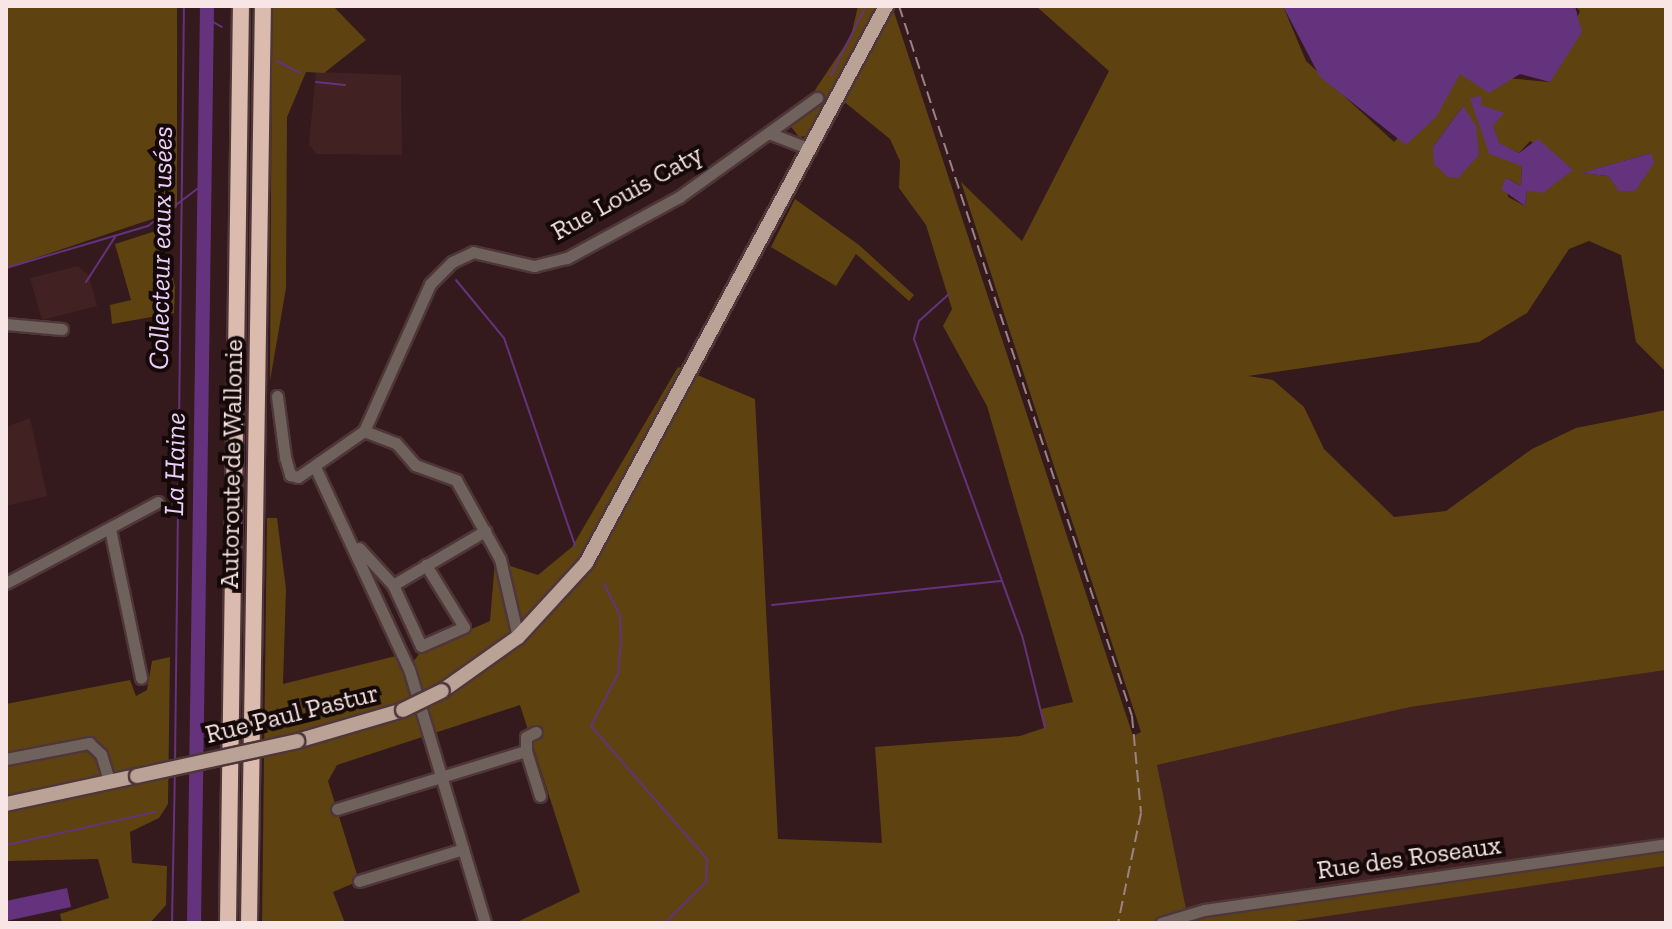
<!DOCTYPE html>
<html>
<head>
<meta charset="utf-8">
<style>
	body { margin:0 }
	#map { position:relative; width:1672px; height:929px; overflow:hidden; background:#341a1c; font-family:"Zilla Slab",serif }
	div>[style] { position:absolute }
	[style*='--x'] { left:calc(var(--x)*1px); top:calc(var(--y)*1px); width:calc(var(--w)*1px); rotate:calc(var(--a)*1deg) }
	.built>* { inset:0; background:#422123 }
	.green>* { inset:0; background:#5e4311 }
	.water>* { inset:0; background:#65327d }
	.stream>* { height:2px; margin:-1px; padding:0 1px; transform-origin:1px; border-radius:1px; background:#65327d }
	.roads { filter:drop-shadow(2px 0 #4f3638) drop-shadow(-2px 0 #4f3638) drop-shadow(0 2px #4f3638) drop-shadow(0 -2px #4f3638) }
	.minor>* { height:11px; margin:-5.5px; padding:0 5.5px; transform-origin:5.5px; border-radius:5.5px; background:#6f625c }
	.major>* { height:14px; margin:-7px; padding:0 7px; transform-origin:7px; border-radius:7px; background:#bba296 }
	.highway>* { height:16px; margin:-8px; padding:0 8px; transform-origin:8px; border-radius:8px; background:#dabbad }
	.rail>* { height:2px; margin-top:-1px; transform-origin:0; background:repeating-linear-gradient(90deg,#9a8384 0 12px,transparent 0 18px) }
	.bridges { filter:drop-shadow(2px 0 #4f3638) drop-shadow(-2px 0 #4f3638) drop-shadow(0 2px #4f3638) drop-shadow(0 -2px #4f3638) }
	.major-bridge>* { height:14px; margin:-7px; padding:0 7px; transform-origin:7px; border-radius:7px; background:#bba296 }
	span { translate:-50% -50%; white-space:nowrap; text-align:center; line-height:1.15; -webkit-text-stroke:8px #140809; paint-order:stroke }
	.street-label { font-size:26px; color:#f8e5e5 }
	.water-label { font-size:28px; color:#eacff9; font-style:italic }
	.frame { position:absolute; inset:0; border:8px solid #f8e5e5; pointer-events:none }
</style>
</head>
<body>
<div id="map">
	<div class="built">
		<div style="clip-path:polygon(316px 72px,401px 75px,402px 155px,316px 154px,309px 144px)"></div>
		<div style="clip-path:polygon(78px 266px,89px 276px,97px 306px,42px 320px,30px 278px)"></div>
		<div style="clip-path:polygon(30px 418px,47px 496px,6px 506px,6px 427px)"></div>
		<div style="clip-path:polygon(1666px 670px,1666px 923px,1107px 923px,1157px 765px,1410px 707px)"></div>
	</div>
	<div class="green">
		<div style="clip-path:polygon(6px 6px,177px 6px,177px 207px,170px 213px,6px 268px)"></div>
		<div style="clip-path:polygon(272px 6px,333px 6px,366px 40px,324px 73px,306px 72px,287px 117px,286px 288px,270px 381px)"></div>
		<div style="clip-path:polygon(858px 6px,881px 6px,809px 136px,799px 137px,788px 123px,819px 99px,815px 90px,851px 36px)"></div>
		<div style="clip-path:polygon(evenodd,892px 6px,1133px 736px,1141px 732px,961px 182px,1022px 241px,1109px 71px,1036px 6px,1283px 6px,1306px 61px,1394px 142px,1460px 74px,1550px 82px,1580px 11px,1575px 6px,1666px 6px,1666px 372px,1636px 342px,1621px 255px,1589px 241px,1569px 249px,1527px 313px,1479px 342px,1248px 376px,1273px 380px,1304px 407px,1324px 449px,1394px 517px,1446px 511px,1532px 449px,1576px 428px,1666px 410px,1666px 670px,1410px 707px,1157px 765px,1187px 914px,1666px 844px,1666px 866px,1280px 923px,515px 923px,580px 892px,520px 705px,337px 765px,328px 781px,359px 881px,333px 892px,345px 923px,262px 923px,267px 518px,277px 518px,286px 589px,283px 684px,400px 655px,409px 668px,421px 651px,490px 621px,495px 561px,538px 575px,572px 547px,678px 367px,755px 399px,778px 839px,882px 843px,875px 747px,1020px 736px,1044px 728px,1041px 709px,1073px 702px,987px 406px,943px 326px,952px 309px,926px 225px,899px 188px,900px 161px,890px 139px,842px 100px,892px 6px,1480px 105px,1502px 113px,1492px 126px,1498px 143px,1519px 153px,1530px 141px,1572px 169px,1527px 191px,1525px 206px,1508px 197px,1506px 178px,1521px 186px,1522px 166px,1490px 144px,1480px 105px,892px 6px,1463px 106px,1479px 155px,1463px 170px,1433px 147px,1463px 106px,892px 6px,1651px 153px,1646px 171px,1619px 190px,1608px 176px,1582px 173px,1651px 153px)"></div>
		<div style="clip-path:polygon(795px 199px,859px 245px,914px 295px,909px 301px,856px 254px,836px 286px,771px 247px)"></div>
		<div style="clip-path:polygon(159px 230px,175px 286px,174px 313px,112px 324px,110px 305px,131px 300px,115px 244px)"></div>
		<div style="clip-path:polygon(170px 657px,168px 804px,159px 818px,130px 832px,132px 863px,167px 866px,166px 905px,150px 923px,62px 923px,60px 914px,109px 898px,98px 859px,6px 861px,6px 704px,130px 680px,136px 696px,147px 690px,152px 661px)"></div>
	</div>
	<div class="water">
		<div style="clip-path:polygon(200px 6px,214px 6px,208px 439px,201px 923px,187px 923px)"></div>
		<div style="clip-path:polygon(1283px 6px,1575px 6px,1582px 32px,1550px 82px,1520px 74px,1489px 93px,1460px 74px,1436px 117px,1406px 145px,1320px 77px)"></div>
		<div style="clip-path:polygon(1481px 96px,1481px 105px,1504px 113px,1493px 126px,1499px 143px,1519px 153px,1538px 139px,1573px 170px,1543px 193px,1527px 191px,1525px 206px,1501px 189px,1506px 178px,1521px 186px,1522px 166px,1489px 154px,1470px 98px)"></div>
		<div style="clip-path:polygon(1463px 106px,1476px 126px,1479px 155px,1458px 178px,1448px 177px,1434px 164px,1433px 147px)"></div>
		<div style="clip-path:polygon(1651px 153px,1654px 163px,1635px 191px,1619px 191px,1608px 176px,1581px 173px)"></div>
		<div style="clip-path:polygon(67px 888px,71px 907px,6px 921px,6px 901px)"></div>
	</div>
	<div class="stream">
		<div style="--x:213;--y:22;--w:10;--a:29"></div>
		<div style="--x:277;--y:61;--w:26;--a:28"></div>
		<div style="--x:831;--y:75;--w:77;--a:-63.1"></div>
		<div style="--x:316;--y:82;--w:29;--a:6"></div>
		<div style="--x:6;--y:268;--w:148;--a:-16.5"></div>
		<div style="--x:148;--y:226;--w:66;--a:-37"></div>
		<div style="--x:456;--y:280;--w:75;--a:50.4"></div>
		<div style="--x:504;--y:338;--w:219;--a:71.1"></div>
		<div style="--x:86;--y:282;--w:54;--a:-57.2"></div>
		<div style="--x:949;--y:294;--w:40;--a:138"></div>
		<div style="--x:919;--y:321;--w:19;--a:106"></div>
		<div style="--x:914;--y:339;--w:315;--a:70"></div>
		<div style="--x:1022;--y:635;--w:96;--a:76.1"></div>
		<div style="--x:604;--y:584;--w:35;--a:63"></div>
		<div style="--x:620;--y:615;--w:25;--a:88"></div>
		<div style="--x:621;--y:640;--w:34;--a:95"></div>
		<div style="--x:618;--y:674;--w:59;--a:117.4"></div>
		<div style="--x:591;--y:726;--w:176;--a:48.9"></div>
		<div style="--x:707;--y:859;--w:23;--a:92"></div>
		<div style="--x:706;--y:882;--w:58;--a:135"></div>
		<div style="--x:772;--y:605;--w:230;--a:-6"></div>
		<div style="--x:175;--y:762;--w:756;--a:-89.32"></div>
		<div style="--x:6;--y:845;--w:153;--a:-12.5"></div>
		<div style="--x:172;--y:923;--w:151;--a:-88.9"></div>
	</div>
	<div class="roads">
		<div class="minor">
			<div style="--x:769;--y:133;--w:44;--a:21.3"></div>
			<div style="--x:6;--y:324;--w:56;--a:5.1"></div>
			<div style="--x:277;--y:396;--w:62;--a:82.5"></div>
			<div style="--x:285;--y:457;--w:19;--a:74"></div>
			<div style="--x:290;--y:475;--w:8;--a:14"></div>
			<div style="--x:298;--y:477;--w:80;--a:-34.9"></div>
			<div style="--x:364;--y:431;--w:161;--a:-65.8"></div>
			<div style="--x:430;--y:284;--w:31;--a:-45"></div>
			<div style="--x:452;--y:262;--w:23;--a:-25"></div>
			<div style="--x:473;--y:252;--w:63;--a:12.9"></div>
			<div style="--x:534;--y:266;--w:34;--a:-14"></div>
			<div style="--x:567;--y:258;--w:128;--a:-28.6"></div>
			<div style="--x:679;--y:197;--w:170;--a:-35.7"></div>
			<div style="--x:364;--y:431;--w:34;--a:21"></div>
			<div style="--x:396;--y:443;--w:29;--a:49"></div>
			<div style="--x:415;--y:465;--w:44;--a:20.1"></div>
			<div style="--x:456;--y:480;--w:90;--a:60.9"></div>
			<div style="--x:500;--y:559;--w:80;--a:77"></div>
			<div style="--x:316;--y:469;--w:221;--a:65.1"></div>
			<div style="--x:409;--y:669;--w:265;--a:73.3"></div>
			<div style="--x:110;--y:529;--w:152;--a:78.2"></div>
			<div style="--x:359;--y:548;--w:50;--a:47.4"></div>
			<div style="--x:393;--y:585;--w:67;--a:65.3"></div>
			<div style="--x:421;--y:646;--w:47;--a:-23.8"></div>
			<div style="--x:464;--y:627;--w:73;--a:-121.5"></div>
			<div style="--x:6;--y:583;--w:172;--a:-28.1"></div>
			<div style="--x:393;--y:585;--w:107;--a:-30.4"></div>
			<div style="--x:526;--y:751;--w:47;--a:72.7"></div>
			<div style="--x:6;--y:759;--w:85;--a:-10.9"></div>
			<div style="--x:89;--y:743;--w:16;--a:43"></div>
			<div style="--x:101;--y:754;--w:28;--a:73"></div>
			<div style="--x:337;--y:809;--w:198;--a:-17.1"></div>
			<div style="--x:526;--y:751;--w:14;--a:-90"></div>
			<div style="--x:526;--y:737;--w:11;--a:-27"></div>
			<div style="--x:359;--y:881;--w:109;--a:-17.1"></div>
			<div style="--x:1161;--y:923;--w:45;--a:-16.8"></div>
			<div style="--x:1204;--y:910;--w:467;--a:-8.1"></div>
		</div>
		<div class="major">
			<div style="--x:442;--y:691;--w:93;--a:-35.4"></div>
			<div style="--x:518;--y:637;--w:100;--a:-47.4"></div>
			<div style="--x:586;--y:563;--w:633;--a:-61.69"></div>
			<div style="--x:297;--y:741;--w:110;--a:-16.3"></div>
			<div style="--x:6;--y:804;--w:134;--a:-12.1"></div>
		</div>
		<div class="highway">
			<div style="--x:228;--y:923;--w:917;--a:-89.19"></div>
			<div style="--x:249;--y:923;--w:917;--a:-89.13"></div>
		</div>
	</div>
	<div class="rail">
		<div style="--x:899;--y:6;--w:747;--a:71.83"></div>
		<div style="--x:1132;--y:716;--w:97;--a:84.7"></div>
		<div style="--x:1141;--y:813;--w:112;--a:101.8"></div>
	</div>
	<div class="bridges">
		<div class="major-bridge">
			<div style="--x:403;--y:710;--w:43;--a:-26"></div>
			<div style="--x:137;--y:776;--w:164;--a:-12.3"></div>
		</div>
	</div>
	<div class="street-label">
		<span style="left:627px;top:193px;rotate:-29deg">Rue Louis Caty</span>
		<span style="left:232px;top:464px;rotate:-89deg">Autoroute de Wallonie</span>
		<span style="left:292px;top:714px;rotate:-14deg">Rue Paul Pastur</span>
		<span style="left:1409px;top:858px;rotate:-8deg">Rue des Roseaux</span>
	</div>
	<div class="water-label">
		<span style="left:161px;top:248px;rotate:-89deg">Collecteur eaux usées</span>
		<span style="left:175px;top:464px;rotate:-89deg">La Haine</span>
	</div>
	<div class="frame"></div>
</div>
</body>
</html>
